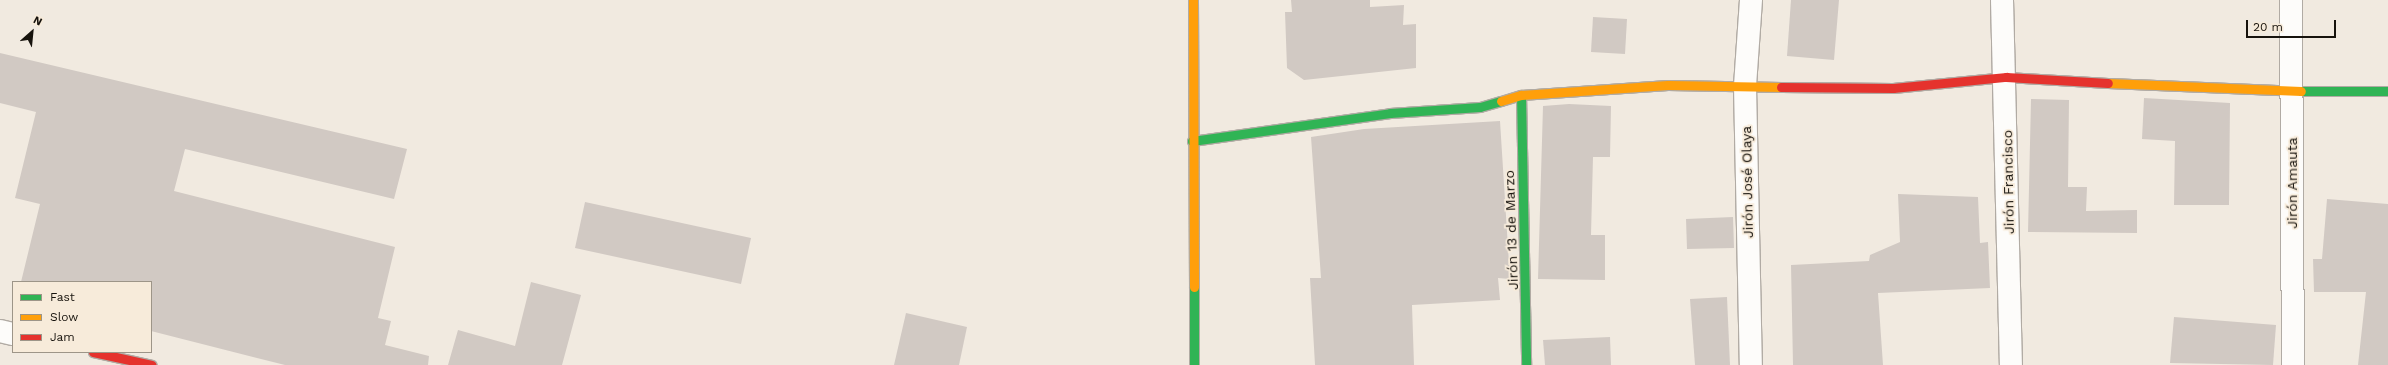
<!DOCTYPE html>
<html>
<head>
<meta charset="utf-8">
<style>
	body { margin:0 }
	#map { position:relative; width:2388px; height:365px; overflow:hidden; background:#f1eae0; font-family:"Work Sans",sans-serif }
	div>[style] { position:absolute }
	[style*='--x'] { left:calc(var(--x)*1px); top:calc(var(--y)*1px); width:calc(var(--w)*1px); rotate:calc(var(--a)*1deg) }
	.building>* { inset:0; background:#d1c9c3 }
	.roads { filter:drop-shadow(1px 0 #b1aba4) drop-shadow(-1px 0 #b1aba4) drop-shadow(0 1px #b1aba4) drop-shadow(0 -1px #b1aba4) }
	.street>* { height:22px; margin:-11px; padding:0 11px; transform-origin:11px; border-radius:11px; background:#fdfcfa }
	.fast>* { height:9px; margin:-4.5px; padding:0 4.5px; transform-origin:4.5px; border-radius:4.5px; background:#30b455 }
	.slow>* { height:9px; margin:-4.5px; padding:0 4.5px; transform-origin:4.5px; border-radius:4.5px; background:#ff9f0a }
	.jam>* { height:9px; margin:-4.5px; padding:0 4.5px; transform-origin:4.5px; border-radius:4.5px; background:#e5322d }
	span { translate:-50% -50%; white-space:nowrap; text-align:center; line-height:1.15; -webkit-text-stroke:3.5px #f7ebda; paint-order:stroke }
	.street-label { font-size:14px; color:#17130d }
	.legend { position:absolute; left:12px; top:281px; width:140px; height:72px; box-sizing:border-box; background:#f7ebda; border:1px solid #9d9588; margin:0; padding:5px 7px; list-style:none; font-size:12px; color:#17130d }
	.legend li { display:flex; align-items:center; gap:8px; height:20px }
	.legend b { width:20px; border:1px solid #9d9588 }
	.north { position:absolute; left:12px; top:12px; width:40px; height:40px; -webkit-text-stroke:3px #f7ebda; paint-order:stroke; rotate:27deg; font-size:11px; font-weight:700; line-height:16px; text-align:center; color:#17130d }
	.north::after { content:''; display:block; margin:auto; width:14px; height:18px; background:#17130d; clip-path:polygon(50% 0,100% 100%,50% 72%,0 100%) }
	.scale { position:absolute; left:2246px; top:20px; width:90px; height:18px; box-sizing:border-box; border:2px solid #17130d; border-top:0; padding-left:5px; font-size:12px; line-height:14px; white-space:nowrap; color:#17130d; -webkit-text-stroke:3px #f7ebda; paint-order:stroke }
</style>
</head>
<body>
<div id="map">
	<div class="building">
		<div style="clip-path:polygon(1291px 0,1370px 0,1370px 7px,1404px 5px,1403px 25px,1416px 24px,1416px 68px,1304px 80px,1287px 68px,1285px 12px,1292px 12px)"></div>
		<div style="clip-path:polygon(1791px 0,1839px 0,1834px 60px,1787px 56px)"></div>
		<div style="clip-path:polygon(1593px 17px,1627px 19px,1625px 54px,1591px 52px)"></div>
		<div style="clip-path:polygon(0 53px,407px 149px,394px 199px,185px 149px,174px 191px,395px 247px,378px 318px,391px 321px,385px 345px,429px 356px,428px 365px,285px 365px,151px 331px,151px 282px,21px 282px,40px 204px,15px 198px,36px 112px,0 103px)"></div>
		<div style="clip-path:polygon(2144px 98px,2230px 103px,2229px 205px,2174px 205px,2175px 141px,2142px 139px)"></div>
		<div style="clip-path:polygon(2031px 99px,2069px 100px,2068px 187px,2087px 187px,2086px 211px,2137px 210px,2137px 233px,2028px 232px)"></div>
		<div style="clip-path:polygon(1569px 104px,1611px 106px,1610px 157px,1593px 157px,1591px 235px,1605px 235px,1605px 280px,1538px 279px,1543px 106px)"></div>
		<div style="clip-path:polygon(1500px 121px,1510px 279px,1498px 278px,1500px 300px,1412px 305px,1414px 365px,1315px 365px,1310px 278px,1321px 278px,1311px 137px,1364px 129px)"></div>
		<div style="clip-path:polygon(1898px 194px,1978px 197px,1980px 243px,1988px 242px,1990px 288px,1878px 293px,1883px 365px,1793px 365px,1791px 265px,1869px 261px,1870px 255px,1900px 242px)"></div>
		<div style="clip-path:polygon(2327px 199px,2388px 204px,2388px 365px,2358px 365px,2366px 292px,2314px 292px,2313px 259px,2322px 259px)"></div>
		<div style="clip-path:polygon(585px 202px,751px 238px,741px 284px,575px 248px)"></div>
		<div style="clip-path:polygon(1733px 217px,1734px 248px,1687px 249px,1686px 219px)"></div>
		<div style="clip-path:polygon(531px 282px,581px 295px,562px 365px,448px 365px,458px 330px,515px 346px)"></div>
		<div style="clip-path:polygon(1727px 297px,1730px 365px,1695px 365px,1690px 299px)"></div>
		<div style="clip-path:polygon(906px 313px,967px 327px,959px 365px,894px 365px)"></div>
		<div style="clip-path:polygon(2174px 317px,2276px 325px,2273px 365px,2170px 363px)"></div>
		<div style="clip-path:polygon(1610px 337px,1611px 365px,1545px 365px,1543px 340px)"></div>
	</div>
	<div class="roads">
		<div class="street">
			<div style="--x:1751;--y:0;--w:86;--a:94"></div>
			<div style="--x:1745;--y:86;--w:279;--a:88.8"></div>
			<div style="--x:2002;--y:0;--w:365;--a:88.6"></div>
			<div style="--x:2291;--y:0;--w:365;--a:89.7"></div>
			<div style="--x:0;--y:331;--w:13;--a:13"></div>
		</div>
		<div class="fast">
			<div style="--x:2301;--y:91;--w:87;--a:0"></div>
			<div style="--x:1521;--y:95;--w:270;--a:88.9"></div>
			<div style="--x:1192;--y:141;--w:200;--a:-8"></div>
			<div style="--x:1390;--y:113;--w:90;--a:-3.8"></div>
			<div style="--x:1480;--y:107;--w:22;--a:-16"></div>
			<div style="--x:1194;--y:287;--w:78;--a:90"></div>
		</div>
		<div class="slow">
			<div style="--x:1193;--y:0;--w:287;--a:89.8"></div>
			<div style="--x:2108;--y:83;--w:193;--a:2.4"></div>
			<div style="--x:1501;--y:101;--w:21;--a:-17"></div>
			<div style="--x:1521;--y:95;--w:147;--a:-3.9"></div>
			<div style="--x:1668;--y:85;--w:113;--a:1"></div>
		</div>
		<div class="jam">
			<div style="--x:1781;--y:87;--w:112;--a:0.5"></div>
			<div style="--x:1893;--y:88;--w:114;--a:-5.6"></div>
			<div style="--x:2006;--y:77;--w:102;--a:3.4"></div>
			<div style="--x:93;--y:352;--w:60;--a:12.4"></div>
		</div>
	</div>
	<div class="street-label">
		<span style="left:1747px;top:182px;rotate:-91deg">Jirón José Olaya</span>
		<span style="left:2008px;top:182px;rotate:-91deg">Jirón Francisco</span>
		<span style="left:2292px;top:183px;rotate:-90deg">Jirón Amauta</span>
		<span style="left:1511px;top:230px;rotate:-92deg">Jirón 13 de Marzo</span>
	</div>
	<ul class="legend">
	<li><b style="height:5px;background:#30b455"></b>Fast</li>
	<li><b style="height:5px;background:#ff9f0a"></b>Slow</li>
	<li><b style="height:5px;background:#e5322d"></b>Jam</li>
	</ul>
	<div class="north">N</div>
	<div class="scale">20 m</div>
</div>
</body>
</html>
